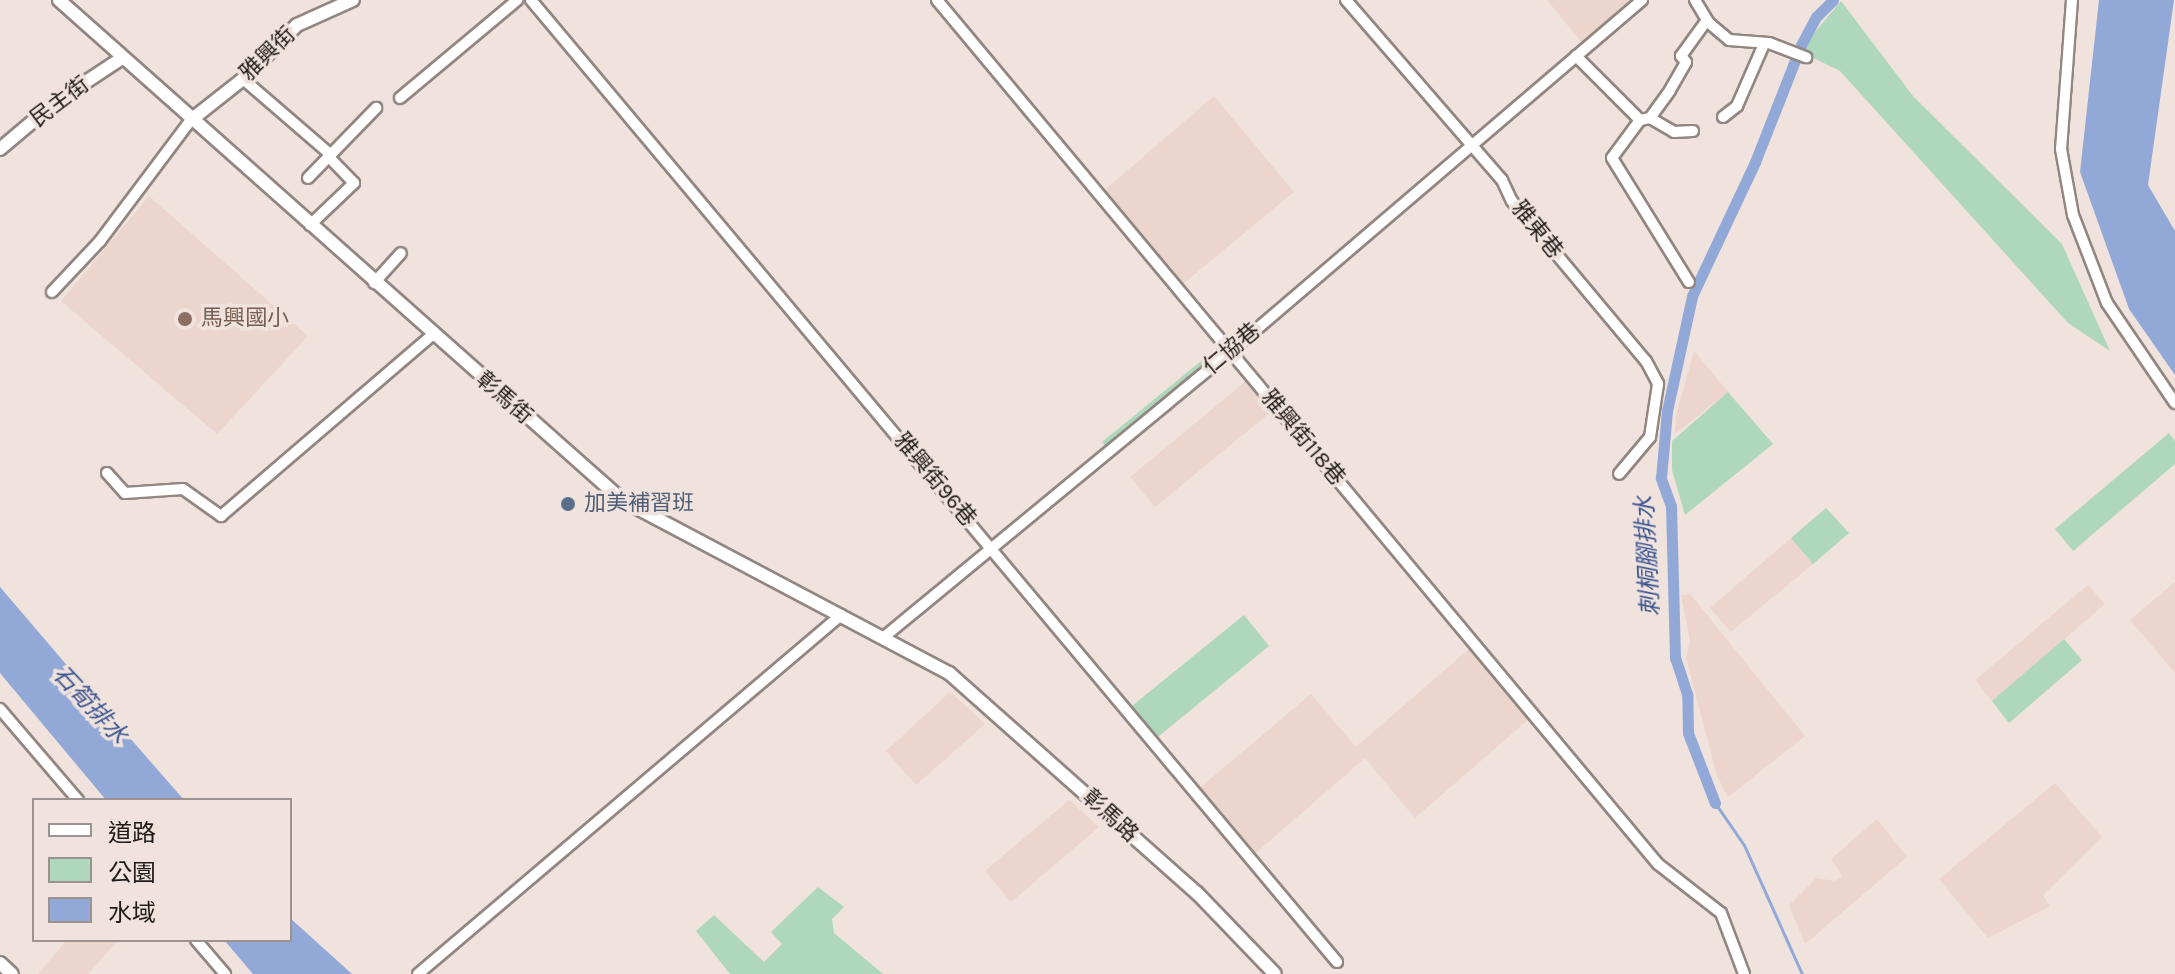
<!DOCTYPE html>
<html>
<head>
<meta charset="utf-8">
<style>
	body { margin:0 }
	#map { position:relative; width:2175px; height:974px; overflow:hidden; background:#f0e2dd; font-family:Karla,"Noto Sans TC",sans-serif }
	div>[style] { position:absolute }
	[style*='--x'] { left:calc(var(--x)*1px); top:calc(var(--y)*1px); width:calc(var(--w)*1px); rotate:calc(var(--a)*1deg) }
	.built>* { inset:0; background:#ebd5cd }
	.green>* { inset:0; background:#afd7bc }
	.water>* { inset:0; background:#92a9d8 }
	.stream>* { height:3px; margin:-1.5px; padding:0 1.5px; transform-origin:1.5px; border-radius:1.5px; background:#92a9d8 }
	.canal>* { height:11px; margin:-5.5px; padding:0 5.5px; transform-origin:5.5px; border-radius:5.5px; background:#92a9d8 }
	.roads { filter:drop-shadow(2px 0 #928681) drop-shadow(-2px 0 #928681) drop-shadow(0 2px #928681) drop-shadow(0 -2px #928681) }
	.minor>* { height:10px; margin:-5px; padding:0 5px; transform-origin:5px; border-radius:5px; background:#fff }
	.tertiary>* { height:12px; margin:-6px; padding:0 6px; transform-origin:6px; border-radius:6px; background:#fff }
	.dots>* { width:22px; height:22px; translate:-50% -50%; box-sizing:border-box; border:4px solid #f0e2dd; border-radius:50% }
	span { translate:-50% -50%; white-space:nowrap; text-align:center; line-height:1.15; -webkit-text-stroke:7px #f0e2dd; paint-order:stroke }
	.street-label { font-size:22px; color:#1f1b19 }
	.education-label { font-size:22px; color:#785e54 }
	.left { translate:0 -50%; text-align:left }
	.service-label { font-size:22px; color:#4e5e75 }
	.water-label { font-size:24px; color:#3a5591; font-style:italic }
	.legend { position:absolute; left:32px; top:798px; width:260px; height:144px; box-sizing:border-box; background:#f0e2dd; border:2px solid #9c928f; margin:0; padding:10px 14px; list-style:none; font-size:24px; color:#1f1b19 }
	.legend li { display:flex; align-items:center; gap:16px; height:40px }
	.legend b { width:40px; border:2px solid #9c928f }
</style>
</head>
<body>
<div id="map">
	<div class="built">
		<div style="clip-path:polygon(1547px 0,1645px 0,1587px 49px)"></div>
		<div style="clip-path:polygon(1214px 96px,1294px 192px,1179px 287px,1100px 194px)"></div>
		<div style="clip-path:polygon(149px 196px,308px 336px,217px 434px,61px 301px)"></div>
		<div style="clip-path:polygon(1694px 351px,1728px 392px,1675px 434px,1676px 415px)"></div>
		<div style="clip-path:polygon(1246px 381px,1272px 411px,1155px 507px,1130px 477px)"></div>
		<div style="clip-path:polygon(1791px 538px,1813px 564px,1731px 632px,1710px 608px)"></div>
		<div style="clip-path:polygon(2175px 582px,2175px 673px,2130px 620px)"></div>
		<div style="clip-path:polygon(2088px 585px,2105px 604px,1992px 701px,1975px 680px)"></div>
		<div style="clip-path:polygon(1690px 594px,1805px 736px,1728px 797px,1717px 776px,1686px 658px,1690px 641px,1681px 595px)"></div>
		<div style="clip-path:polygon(1470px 648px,1529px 719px,1415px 818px,1365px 758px,1250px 858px,1196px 791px,1311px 694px,1356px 747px)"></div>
		<div style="clip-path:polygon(950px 692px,985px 724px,916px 785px,886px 751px)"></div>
		<div style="clip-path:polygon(2055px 783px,2102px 837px,2043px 895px,2050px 906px,1988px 938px,1939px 879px)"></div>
		<div style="clip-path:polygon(1069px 800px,1099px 827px,1011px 902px,985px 871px)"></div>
		<div style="clip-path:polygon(1877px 819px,1907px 857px,1805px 944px,1789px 905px,1816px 878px,1835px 881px,1842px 876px,1831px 859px)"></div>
		<div style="clip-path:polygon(67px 940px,118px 940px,88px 974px,38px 974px)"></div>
	</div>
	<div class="green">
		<div style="clip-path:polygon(1841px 1px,1913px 96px,2062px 244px,2110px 351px,2068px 323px,1840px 71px,1799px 51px)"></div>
		<div style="clip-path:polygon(1217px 348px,1220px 356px,1107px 448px,1102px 442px)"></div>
		<div style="clip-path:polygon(1728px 392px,1773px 444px,1685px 515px,1672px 470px,1672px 441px)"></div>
		<div style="clip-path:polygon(2169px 433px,2175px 441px,2175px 464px,2073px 551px,2055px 529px)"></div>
		<div style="clip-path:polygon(1826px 508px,1849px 533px,1813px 564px,1791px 538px)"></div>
		<div style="clip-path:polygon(1244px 615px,1269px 646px,1153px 741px,1127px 710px)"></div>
		<div style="clip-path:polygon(2064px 639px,2082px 660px,2009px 723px,1992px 701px)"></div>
		<div style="clip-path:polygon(818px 887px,844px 907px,832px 919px,834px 933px,883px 974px,730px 974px,696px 931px,714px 915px,764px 962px,782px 944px,771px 932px)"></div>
	</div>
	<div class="water">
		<div style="clip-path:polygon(2099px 0,2174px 0,2148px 185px,2175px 231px,2175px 375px,2129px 309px,2080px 172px)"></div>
		<div style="clip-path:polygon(0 587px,88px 690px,184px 800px,106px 800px,0 673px)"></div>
		<div style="clip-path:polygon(290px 918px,352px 974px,253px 974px,224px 940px,290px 940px)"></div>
	</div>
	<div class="stream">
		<div style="--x:1715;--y:803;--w:51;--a:55.4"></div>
		<div style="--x:1744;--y:845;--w:141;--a:65.8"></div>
	</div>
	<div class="canal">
		<div style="--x:1715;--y:803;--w:75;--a:-111.1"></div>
		<div style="--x:1688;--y:733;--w:39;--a:-91"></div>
		<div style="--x:1687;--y:694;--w:38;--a:-108"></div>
		<div style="--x:1675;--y:658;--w:152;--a:-91.5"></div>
		<div style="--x:1671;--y:506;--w:30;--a:-110"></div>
		<div style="--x:1661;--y:478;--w:67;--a:-84.9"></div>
		<div style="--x:1667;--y:411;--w:118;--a:-77.7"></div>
		<div style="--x:1692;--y:296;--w:148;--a:-64.8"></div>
		<div style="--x:1755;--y:162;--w:126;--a:-68.5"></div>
		<div style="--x:1801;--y:45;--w:32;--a:-62"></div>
		<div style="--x:1816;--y:17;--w:24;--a:-45"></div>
	</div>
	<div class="roads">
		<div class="minor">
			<div style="--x:531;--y:0;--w:1255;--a:50.04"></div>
			<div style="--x:937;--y:0;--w:1125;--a:50.16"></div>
			<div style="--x:1658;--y:864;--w:80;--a:37.9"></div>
			<div style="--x:1721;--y:913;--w:65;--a:69.3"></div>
			<div style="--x:1346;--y:0;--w:238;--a:49.1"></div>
			<div style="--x:1502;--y:180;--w:23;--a:65"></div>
			<div style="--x:1512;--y:201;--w:209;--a:50.1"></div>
			<div style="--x:1646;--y:361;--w:26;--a:62"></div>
			<div style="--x:1658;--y:384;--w:54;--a:98.6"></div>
			<div style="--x:1650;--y:437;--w:48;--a:130"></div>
			<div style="--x:1695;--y:0;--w:27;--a:59"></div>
			<div style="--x:1709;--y:23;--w:26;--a:40"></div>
			<div style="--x:1729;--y:40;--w:40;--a:4.3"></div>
			<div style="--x:1769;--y:43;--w:40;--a:21"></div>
			<div style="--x:2072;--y:0;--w:149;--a:94.2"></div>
			<div style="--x:2061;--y:149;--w:67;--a:79.7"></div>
			<div style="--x:2073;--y:215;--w:94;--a:68.9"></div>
			<div style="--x:2107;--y:303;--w:121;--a:55.8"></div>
			<div style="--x:1576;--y:56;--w:91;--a:45"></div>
			<div style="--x:1640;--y:120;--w:47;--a:126.4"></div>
			<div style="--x:1612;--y:158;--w:146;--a:58.2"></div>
			<div style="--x:243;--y:79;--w:116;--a:40.8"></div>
			<div style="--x:400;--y:98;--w:153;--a:-39.9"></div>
			<div style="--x:1723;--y:117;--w:18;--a:-38"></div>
			<div style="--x:1737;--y:106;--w:68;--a:-66.5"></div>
			<div style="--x:1650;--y:118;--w:28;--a:30"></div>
			<div style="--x:1674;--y:132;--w:19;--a:-3"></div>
			<div style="--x:1640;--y:120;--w:10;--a:-11"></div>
			<div style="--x:1650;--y:118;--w:34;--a:-54"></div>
			<div style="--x:1670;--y:90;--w:32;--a:-60"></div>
			<div style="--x:1686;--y:62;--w:8;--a:-130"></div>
			<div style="--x:1681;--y:56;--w:44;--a:-54.2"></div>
			<div style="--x:308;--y:178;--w:98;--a:-45.8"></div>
			<div style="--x:310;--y:225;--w:61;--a:-43.7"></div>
			<div style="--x:354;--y:183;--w:36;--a:-134"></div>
			<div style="--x:374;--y:283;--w:40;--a:-48"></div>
			<div style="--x:52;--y:292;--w:70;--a:-46.7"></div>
			<div style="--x:100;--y:241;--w:151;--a:-53.1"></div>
			<div style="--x:107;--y:473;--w:27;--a:48"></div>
			<div style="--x:125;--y:493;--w:58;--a:-3.9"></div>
			<div style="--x:183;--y:489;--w:47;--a:35.4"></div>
			<div style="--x:221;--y:516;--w:277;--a:-40.6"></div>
			<div style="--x:884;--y:637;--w:448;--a:-39.5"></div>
			<div style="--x:1230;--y:352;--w:542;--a:-40.51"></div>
			<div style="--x:0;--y:709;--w:120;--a:49.4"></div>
			<div style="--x:196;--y:940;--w:45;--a:49.5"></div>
			<div style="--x:418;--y:974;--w:555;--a:-40.32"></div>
		</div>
		<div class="tertiary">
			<div style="--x:59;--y:0;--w:753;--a:41.61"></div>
			<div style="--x:622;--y:500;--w:370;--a:27.9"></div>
			<div style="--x:949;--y:673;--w:332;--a:41.6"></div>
			<div style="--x:1197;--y:893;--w:112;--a:46.1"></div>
			<div style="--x:191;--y:120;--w:66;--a:-38.3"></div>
			<div style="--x:243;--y:79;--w:76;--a:-45"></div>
			<div style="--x:297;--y:25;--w:61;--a:-24.1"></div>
			<div style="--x:0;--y:149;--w:75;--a:-40.1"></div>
			<div style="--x:57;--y:101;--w:78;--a:-33.5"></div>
			<div style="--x:0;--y:963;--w:16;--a:43"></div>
		</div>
	</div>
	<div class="dots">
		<div style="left:185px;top:319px;background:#8d6e63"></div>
		<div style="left:568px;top:504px;background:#5c6f8a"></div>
	</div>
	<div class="street-label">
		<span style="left:268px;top:54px;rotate:-44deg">雅興街</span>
		<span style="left:60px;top:102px;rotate:-37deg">民主街</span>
		<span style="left:1537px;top:230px;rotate:51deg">雅東巷</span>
		<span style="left:1232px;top:349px;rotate:-40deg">仁協巷</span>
		<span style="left:504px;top:398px;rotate:41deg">彰馬街</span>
		<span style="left:1303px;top:438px;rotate:50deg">雅興街118巷</span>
		<span style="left:935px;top:480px;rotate:50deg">雅興街96巷</span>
		<span style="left:1110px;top:816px;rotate:42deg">彰馬路</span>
	</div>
	<div class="education-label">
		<span class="left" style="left:201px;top:319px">馬興國小</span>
	</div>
	<div class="service-label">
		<span class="left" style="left:584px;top:504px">加美補習班</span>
	</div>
	<div class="water-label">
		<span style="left:1648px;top:556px;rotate:-93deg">刺桐腳排水</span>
		<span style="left:90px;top:705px;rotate:47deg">石筍排水</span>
	</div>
	<ul class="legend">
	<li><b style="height:10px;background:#fff"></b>道路</li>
	<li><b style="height:22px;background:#afd7bc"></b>公園</li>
	<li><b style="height:22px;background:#92a9d8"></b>水域</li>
	</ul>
</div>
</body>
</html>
